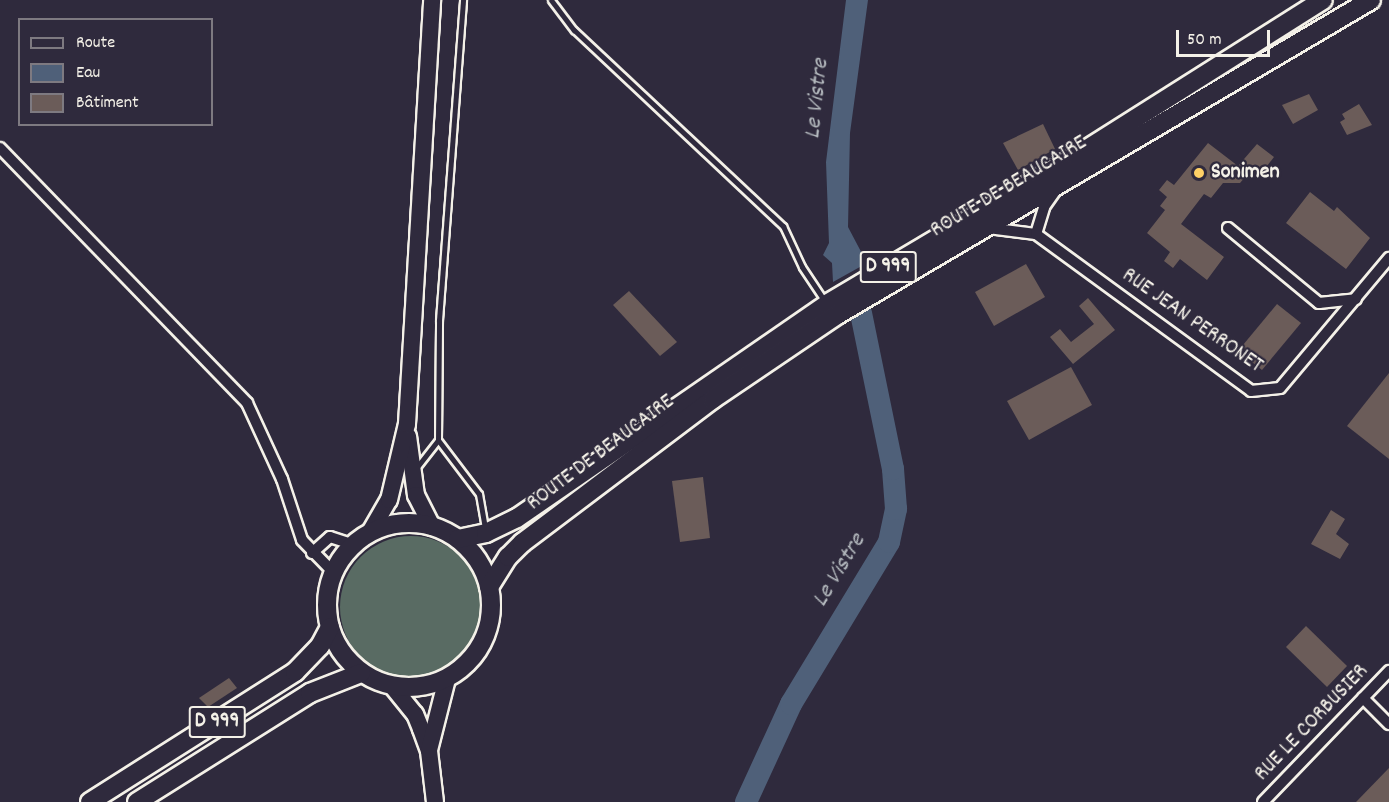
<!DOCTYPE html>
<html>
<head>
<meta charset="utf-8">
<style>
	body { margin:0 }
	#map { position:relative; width:1389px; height:802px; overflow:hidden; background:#2f2a3d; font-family:Dekko,sans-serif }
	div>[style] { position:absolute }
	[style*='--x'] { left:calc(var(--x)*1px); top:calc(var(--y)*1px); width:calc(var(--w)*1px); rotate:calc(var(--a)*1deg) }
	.green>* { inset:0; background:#596b63 }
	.round { border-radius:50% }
	.water>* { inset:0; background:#4f6079 }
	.river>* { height:22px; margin:-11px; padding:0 11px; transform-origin:11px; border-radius:11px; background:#4f6079 }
	.building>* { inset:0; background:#6b5c59 }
	.roads { filter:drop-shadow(2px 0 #f4f1e8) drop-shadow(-2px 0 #f4f1e8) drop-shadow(0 2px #f4f1e8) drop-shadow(0 -2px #f4f1e8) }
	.service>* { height:5px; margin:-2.5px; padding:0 2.5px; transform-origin:2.5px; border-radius:2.5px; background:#2f2a3d }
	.minor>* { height:10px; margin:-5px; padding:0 5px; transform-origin:5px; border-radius:5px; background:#2f2a3d }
	.secondary>* { height:16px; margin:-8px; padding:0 8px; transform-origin:8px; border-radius:8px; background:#2f2a3d }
	.primary>* { height:18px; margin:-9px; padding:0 9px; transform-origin:9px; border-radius:9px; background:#2f2a3d }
	.primary>.ring { margin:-9px; padding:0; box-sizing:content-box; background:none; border:18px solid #2f2a3d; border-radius:50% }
	.dots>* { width:16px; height:16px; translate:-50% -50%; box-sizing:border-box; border:3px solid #2f2a3d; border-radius:50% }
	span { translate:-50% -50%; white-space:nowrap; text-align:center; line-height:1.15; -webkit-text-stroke:4.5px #2f2a3d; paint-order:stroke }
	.shield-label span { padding:2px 4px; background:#2f2a3d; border:2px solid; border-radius:4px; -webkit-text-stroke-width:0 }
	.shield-label { font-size:21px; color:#f4f1e8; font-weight:700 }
	.poi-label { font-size:22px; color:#f4f1e8; font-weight:700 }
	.left { translate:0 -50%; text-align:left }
	.street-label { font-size:22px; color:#f4f1e8 }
	.water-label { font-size:24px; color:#b2b7bc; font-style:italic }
	.legend { position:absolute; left:18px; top:18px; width:195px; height:108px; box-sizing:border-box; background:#2f2a3d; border:2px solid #7e7a81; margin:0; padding:8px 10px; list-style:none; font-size:18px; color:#f4f1e8 }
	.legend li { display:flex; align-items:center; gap:12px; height:30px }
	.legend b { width:30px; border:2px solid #7e7a81 }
	.scale { position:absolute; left:1176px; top:30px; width:94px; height:27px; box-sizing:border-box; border:3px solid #f4f1e8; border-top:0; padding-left:8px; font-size:18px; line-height:21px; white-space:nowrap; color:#f4f1e8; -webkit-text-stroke:4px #2f2a3d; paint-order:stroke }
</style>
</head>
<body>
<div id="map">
	<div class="green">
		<div class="round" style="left:340px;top:536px;width:142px;height:142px"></div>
	</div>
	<div class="water">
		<div style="clip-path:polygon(846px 0,868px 0,850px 133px,848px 227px,867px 263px,833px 282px,832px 263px,823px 255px,829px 243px,826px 162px)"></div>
	</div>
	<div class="river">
		<div style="--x:746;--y:802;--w:108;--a:-65.3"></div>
		<div style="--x:791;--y:704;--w:189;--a:-58.8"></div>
		<div style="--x:889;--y:542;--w:34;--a:-78"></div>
		<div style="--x:896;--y:509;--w:40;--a:-94.3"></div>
		<div style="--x:893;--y:469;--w:159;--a:-101.6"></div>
	</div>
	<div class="building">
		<div style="clip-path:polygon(1309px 94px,1318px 110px,1293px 124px,1282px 105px)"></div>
		<div style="clip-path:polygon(1359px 104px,1372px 125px,1347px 135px,1340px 122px,1345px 119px,1342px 114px)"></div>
		<div style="clip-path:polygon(1043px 124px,1055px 149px,1018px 170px,1003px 143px)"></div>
		<div style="clip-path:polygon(1208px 143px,1238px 166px,1257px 144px,1274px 157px,1260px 175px,1252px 169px,1240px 183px,1223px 183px,1211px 198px,1204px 194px,1181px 224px,1224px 257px,1207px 280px,1180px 259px,1173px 268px,1164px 261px,1170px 252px,1147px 233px,1165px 210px,1160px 206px,1167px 197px,1159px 190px,1167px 180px,1174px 185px)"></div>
		<div style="clip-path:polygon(1310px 192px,1334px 211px,1337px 207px,1370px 238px,1346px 269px,1286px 223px)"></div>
		<div style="clip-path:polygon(1026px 264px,1045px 297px,994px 326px,975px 292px)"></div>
		<div style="clip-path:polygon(629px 291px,677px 342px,660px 356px,613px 305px)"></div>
		<div style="clip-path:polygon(1088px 298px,1115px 330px,1073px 364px,1050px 337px,1060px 329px,1071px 342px,1094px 324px,1079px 306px)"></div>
		<div style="clip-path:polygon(1277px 304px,1301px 323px,1262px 370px,1238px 351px)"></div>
		<div style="clip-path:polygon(1071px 367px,1092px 405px,1029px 440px,1007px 401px)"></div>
		<div style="clip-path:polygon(1389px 373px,1389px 459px,1347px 426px)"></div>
		<div style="clip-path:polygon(703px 477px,710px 538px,680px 542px,672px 481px)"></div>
		<div style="clip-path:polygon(1331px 510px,1345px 519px,1336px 534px,1349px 544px,1340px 559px,1311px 544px)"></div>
		<div style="clip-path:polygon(1306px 626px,1347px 666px,1327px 687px,1286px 647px)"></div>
		<div style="clip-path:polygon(229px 678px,237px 688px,208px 707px,199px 698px)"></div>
		<div style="clip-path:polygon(1389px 768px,1389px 802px,1356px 802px)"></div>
	</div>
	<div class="roads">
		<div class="service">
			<div style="--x:551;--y:0;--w:38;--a:53"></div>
			<div style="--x:574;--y:30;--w:287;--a:43.2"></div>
			<div style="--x:783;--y:226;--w:45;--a:65.1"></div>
			<div style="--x:802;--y:267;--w:43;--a:56.3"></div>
			<div style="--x:438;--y:440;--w:68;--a:52.8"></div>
			<div style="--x:479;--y:494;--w:36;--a:80"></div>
			<div style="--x:417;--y:467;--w:34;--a:-52"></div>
			<div style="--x:438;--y:440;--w:120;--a:-89.5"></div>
			<div style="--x:439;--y:320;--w:321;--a:-85.7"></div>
		</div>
		<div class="minor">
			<div style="--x:0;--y:148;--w:355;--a:45.9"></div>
			<div style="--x:247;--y:403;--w:84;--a:65.3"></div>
			<div style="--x:282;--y:479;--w:64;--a:71.8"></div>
			<div style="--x:302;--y:540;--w:46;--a:45.9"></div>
			<div style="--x:988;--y:228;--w:48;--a:7.1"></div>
			<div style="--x:1036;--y:234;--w:266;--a:36.1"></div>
			<div style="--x:1251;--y:391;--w:29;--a:-6"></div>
			<div style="--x:1280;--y:388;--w:170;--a:-50"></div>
			<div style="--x:1228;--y:228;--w:118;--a:39.5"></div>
			<div style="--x:1319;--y:303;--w:37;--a:-6"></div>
			<div style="--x:1036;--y:234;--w:28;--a:-73"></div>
			<div style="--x:1044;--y:207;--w:19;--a:-55"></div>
			<div style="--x:312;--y:553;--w:24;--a:-42"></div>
			<div style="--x:330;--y:537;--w:25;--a:18"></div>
			<div style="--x:1363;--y:698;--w:37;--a:45"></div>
			<div style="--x:1263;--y:802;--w:182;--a:-46.1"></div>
		</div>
		<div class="secondary">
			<div style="--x:408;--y:436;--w:60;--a:82.3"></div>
			<div style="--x:416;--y:495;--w:36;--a:63"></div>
			<div style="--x:369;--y:534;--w:39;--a:-60"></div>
			<div style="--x:389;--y:500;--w:78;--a:-76.7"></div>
			<div style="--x:407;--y:424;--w:425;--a:-86.6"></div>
			<div style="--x:392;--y:686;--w:36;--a:51"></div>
			<div style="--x:415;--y:714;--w:16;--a:68"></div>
			<div style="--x:421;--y:729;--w:23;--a:70"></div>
			<div style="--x:429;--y:751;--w:51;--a:83.3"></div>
			<div style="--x:429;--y:750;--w:73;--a:-75.8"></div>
		</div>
		<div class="primary">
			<div class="ring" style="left:327px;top:523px;width:146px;height:146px"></div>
			<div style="--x:458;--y:539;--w:29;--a:-12"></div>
			<div style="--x:486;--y:533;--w:34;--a:-26"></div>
			<div style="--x:517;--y:518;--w:377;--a:-34.6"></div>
			<div style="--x:827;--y:304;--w:290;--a:-30.7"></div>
			<div style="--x:1076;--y:156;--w:292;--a:-32.3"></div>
			<div style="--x:489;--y:587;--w:36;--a:-58"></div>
			<div style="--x:508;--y:557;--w:20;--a:-45"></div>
			<div style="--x:522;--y:543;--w:239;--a:-37"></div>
			<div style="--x:713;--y:399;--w:150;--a:-34.1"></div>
			<div style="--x:837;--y:315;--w:620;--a:-30.54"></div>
			<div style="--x:90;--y:802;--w:243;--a:-32.4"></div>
			<div style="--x:295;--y:672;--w:36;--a:-46"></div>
			<div style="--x:320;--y:646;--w:21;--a:-62"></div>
			<div style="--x:137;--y:802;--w:204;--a:-32.2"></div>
			<div style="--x:310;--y:693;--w:55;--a:-21.4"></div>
		</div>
	</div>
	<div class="dots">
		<div style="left:1199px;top:173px;background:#ffd166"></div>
	</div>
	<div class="shield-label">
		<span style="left:888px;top:267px">D 999</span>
		<span style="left:217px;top:722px">D 999</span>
	</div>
	<div class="poi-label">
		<span class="left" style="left:1211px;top:173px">Sonimen</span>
	</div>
	<div class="street-label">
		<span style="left:1009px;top:187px;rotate:-31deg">ROUTE DE BEAUCAIRE</span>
		<span style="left:1192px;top:321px;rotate:35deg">RUE JEAN PERRONET</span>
		<span style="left:601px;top:453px;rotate:-37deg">ROUTE DE BEAUCAIRE</span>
		<span style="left:1312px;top:723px;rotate:-46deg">RUE LE CORBUSIER</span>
	</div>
	<div class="water-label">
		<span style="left:818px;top:99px;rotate:-84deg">Le Vistre</span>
		<span style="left:840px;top:571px;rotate:-59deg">Le Vistre</span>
	</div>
	<ul class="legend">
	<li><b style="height:8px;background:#2f2a3d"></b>Route</li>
	<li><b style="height:16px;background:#4f6079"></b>Eau</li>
	<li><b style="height:16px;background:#6b5c59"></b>Bâtiment</li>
	</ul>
	<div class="scale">50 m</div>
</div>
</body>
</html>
